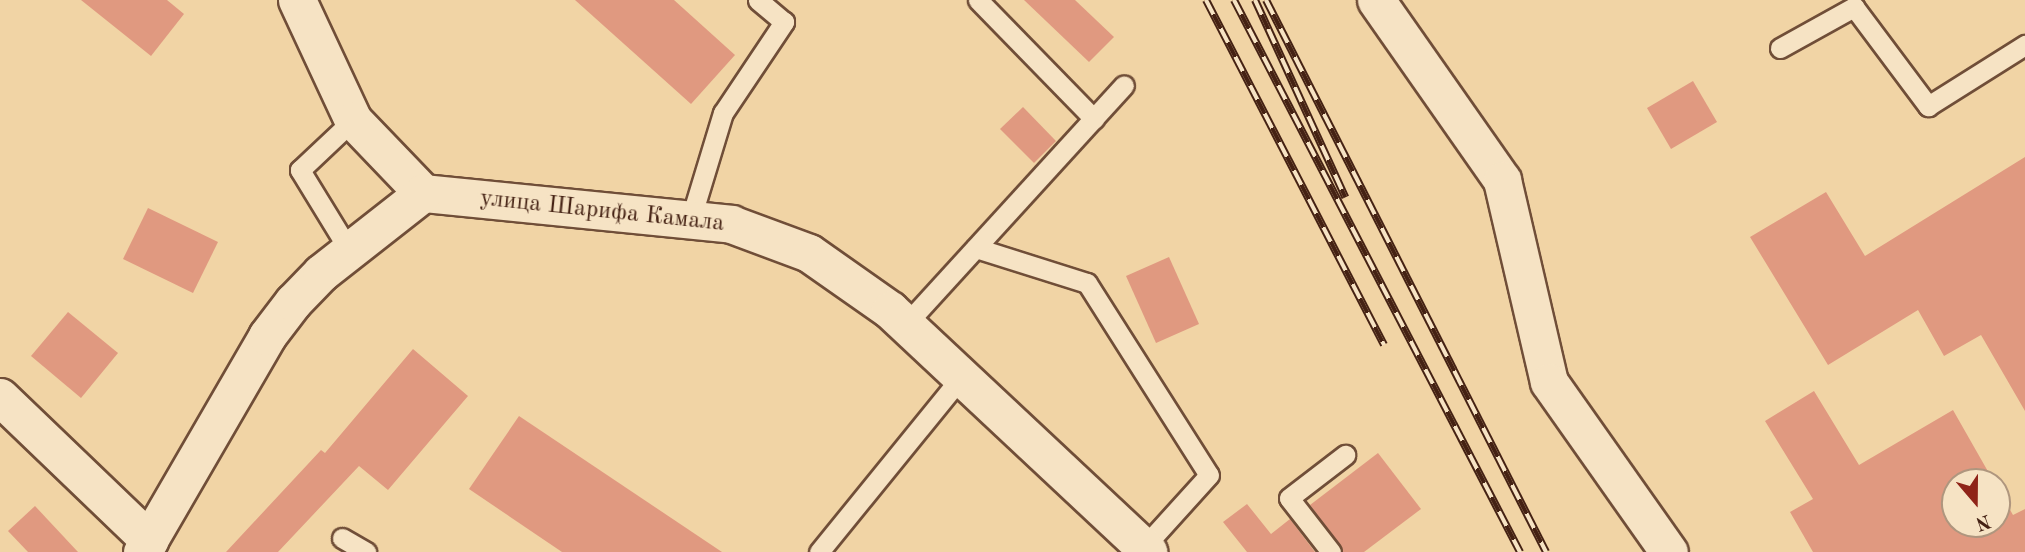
<!DOCTYPE html>
<html>
<head>
<meta charset="utf-8">
<style>
	body { margin:0 }
	#map { position:relative; width:2025px; height:552px; overflow:hidden; background:#f1d4a5; font-family:"Old Standard TT",serif }
	div>[style] { position:absolute }
	[style*='--x'] { left:calc(var(--x)*1px); top:calc(var(--y)*1px); width:calc(var(--w)*1px); rotate:calc(var(--a)*1deg) }
	.building>* { inset:0; background:#e09980 }
	.roads { filter:drop-shadow(2px 0 #704e38) drop-shadow(-2px 0 #704e38) drop-shadow(0 2px #704e38) drop-shadow(0 -2px #704e38) }
	.service>* { height:19px; margin:-9.5px; padding:0 9.5px; transform-origin:9.5px; border-radius:9.5px; background:#f6e3c4 }
	.minor>* { height:37px; margin:-18.5px; padding:0 18.5px; transform-origin:18.5px; border-radius:18.5px; background:#f6e3c4 }
	.rail>* { height:8px; margin-top:-4px; transform-origin:0; background:repeating-linear-gradient(90deg,#f6e3c4 0 16px,#452214 0 32px); box-sizing:border-box; border-block:2px solid #452214 }
	span { translate:-50% -50%; white-space:nowrap; text-align:center; line-height:1.15; -webkit-text-stroke:5px #f6e3c4; paint-order:stroke }
	.street-label { font-size:24px; color:#452214 }
	.north { position:absolute; left:1941px; top:468px; width:70px; height:70px; box-sizing:border-box; background:#f6e3c4; border:2px solid #af967e; border-radius:50%; rotate:160deg; font-size:19px; font-weight:700; line-height:28px; text-align:center; color:#452214 }
	.north::after { content:''; display:block; margin:auto; width:24px; height:32px; background:#8f2418; clip-path:polygon(50% 0,100% 100%,50% 72%,0 100%) }
</style>
</head>
<body>
<div id="map">
	<div class="building">
		<div style="clip-path:polygon(81px 0,167px 0,184px 14px,151px 56px)"></div>
		<div style="clip-path:polygon(575px 0,674px 0,735px 55px,691px 104px)"></div>
		<div style="clip-path:polygon(1024px 0,1075px 0,1114px 37px,1089px 62px)"></div>
		<div style="clip-path:polygon(1693px 81px,1717px 122px,1671px 149px,1647px 108px)"></div>
		<div style="clip-path:polygon(1023px 107px,1056px 141px,1034px 163px,1000px 129px)"></div>
		<div style="clip-path:polygon(2025px 157px,2025px 411px,1981px 335px,1944px 356px,1918px 310px,1828px 365px,1750px 237px,1826px 192px,1865px 256px)"></div>
		<div style="clip-path:polygon(148px 208px,218px 242px,193px 293px,123px 259px)"></div>
		<div style="clip-path:polygon(1169px 257px,1199px 324px,1156px 343px,1126px 276px)"></div>
		<div style="clip-path:polygon(68px 312px,118px 353px,81px 398px,31px 356px)"></div>
		<div style="clip-path:polygon(413px 349px,468px 396px,388px 490px,359px 466px,278px 552px,226px 552px,321px 450px,325px 453px)"></div>
		<div style="clip-path:polygon(1814px 391px,1859px 465px,1953px 410px,1994px 482px,1955px 482px,1955px 524px,1997px 524px,1997px 487px,2013px 515px,2025px 509px,2025px 552px,1813px 552px,1790px 512px,1813px 499px,1765px 421px)"></div>
		<div style="clip-path:polygon(519px 416px,722px 552px,562px 552px,469px 489px)"></div>
		<div style="clip-path:polygon(1378px 453px,1421px 509px,1364px 552px,1343px 552px,1310px 505px)"></div>
		<div style="clip-path:polygon(1247px 504px,1271px 534px,1290px 519px,1315px 552px,1247px 552px,1223px 522px)"></div>
		<div style="clip-path:polygon(35px 506px,78px 552px,28px 552px,8px 531px)"></div>
	</div>
	<div class="roads">
		<div class="service">
			<div style="--x:978;--y:0;--w:166;--a:45.7"></div>
			<div style="--x:1780;--y:48;--w:85;--a:-29"></div>
			<div style="--x:1854;--y:7;--w:124;--a:53.2"></div>
			<div style="--x:1928;--y:106;--w:115;--a:-32.2"></div>
			<div style="--x:691;--y:218;--w:110;--a:-73.1"></div>
			<div style="--x:723;--y:113;--w:110;--a:-56.2"></div>
			<div style="--x:784;--y:22;--w:34;--a:-140"></div>
			<div style="--x:976;--y:248;--w:116;--a:17.5"></div>
			<div style="--x:1087;--y:283;--w:227;--a:57.6"></div>
			<div style="--x:1209;--y:475;--w:97;--a:132.1"></div>
			<div style="--x:349;--y:250;--w:94;--a:-121.5"></div>
			<div style="--x:300;--y:170;--w:73;--a:-43.3"></div>
			<div style="--x:906;--y:324;--w:323;--a:-47.6"></div>
			<div style="--x:342;--y:538;--w:28;--a:30"></div>
			<div style="--x:819;--y:552;--w:227;--a:-50.9"></div>
			<div style="--x:1331;--y:552;--w:68;--a:-127.9"></div>
			<div style="--x:1289;--y:498;--w:71;--a:-37.5"></div>
		</div>
		<div class="minor">
			<div style="--x:297;--y:0;--w:132;--a:65"></div>
			<div style="--x:353;--y:120;--w:101;--a:46.2"></div>
			<div style="--x:423;--y:193;--w:310;--a:5.7"></div>
			<div style="--x:731;--y:224;--w:83;--a:20.4"></div>
			<div style="--x:809;--y:253;--w:99;--a:35.1"></div>
			<div style="--x:890;--y:310;--w:354;--a:43.1"></div>
			<div style="--x:1376;--y:0;--w:220;--a:55"></div>
			<div style="--x:1502;--y:180;--w:207;--a:76.9"></div>
			<div style="--x:1549;--y:382;--w:208;--a:54.8"></div>
			<div style="--x:0;--y:397;--w:207;--a:43.8"></div>
			<div style="--x:142;--y:552;--w:250;--a:-59.9"></div>
			<div style="--x:267;--y:336;--w:43;--a:-52.6"></div>
			<div style="--x:293;--y:302;--w:40;--a:-46"></div>
			<div style="--x:321;--y:273;--w:130;--a:-38.1"></div>
		</div>
	</div>
	<div class="rail">
		<div style="--x:1206;--y:0;--w:388;--a:62.7"></div>
		<div style="--x:1234;--y:0;--w:622;--a:62.61"></div>
		<div style="--x:1255;--y:0;--w:217;--a:65.4"></div>
		<div style="--x:1266;--y:0;--w:619;--a:63.1"></div>
	</div>
	<div class="street-label">
		<span style="left:602px;top:212px;rotate:6deg">улица Шарифа Камала</span>
	</div>
	<div class="north">N</div>
</div>
</body>
</html>
